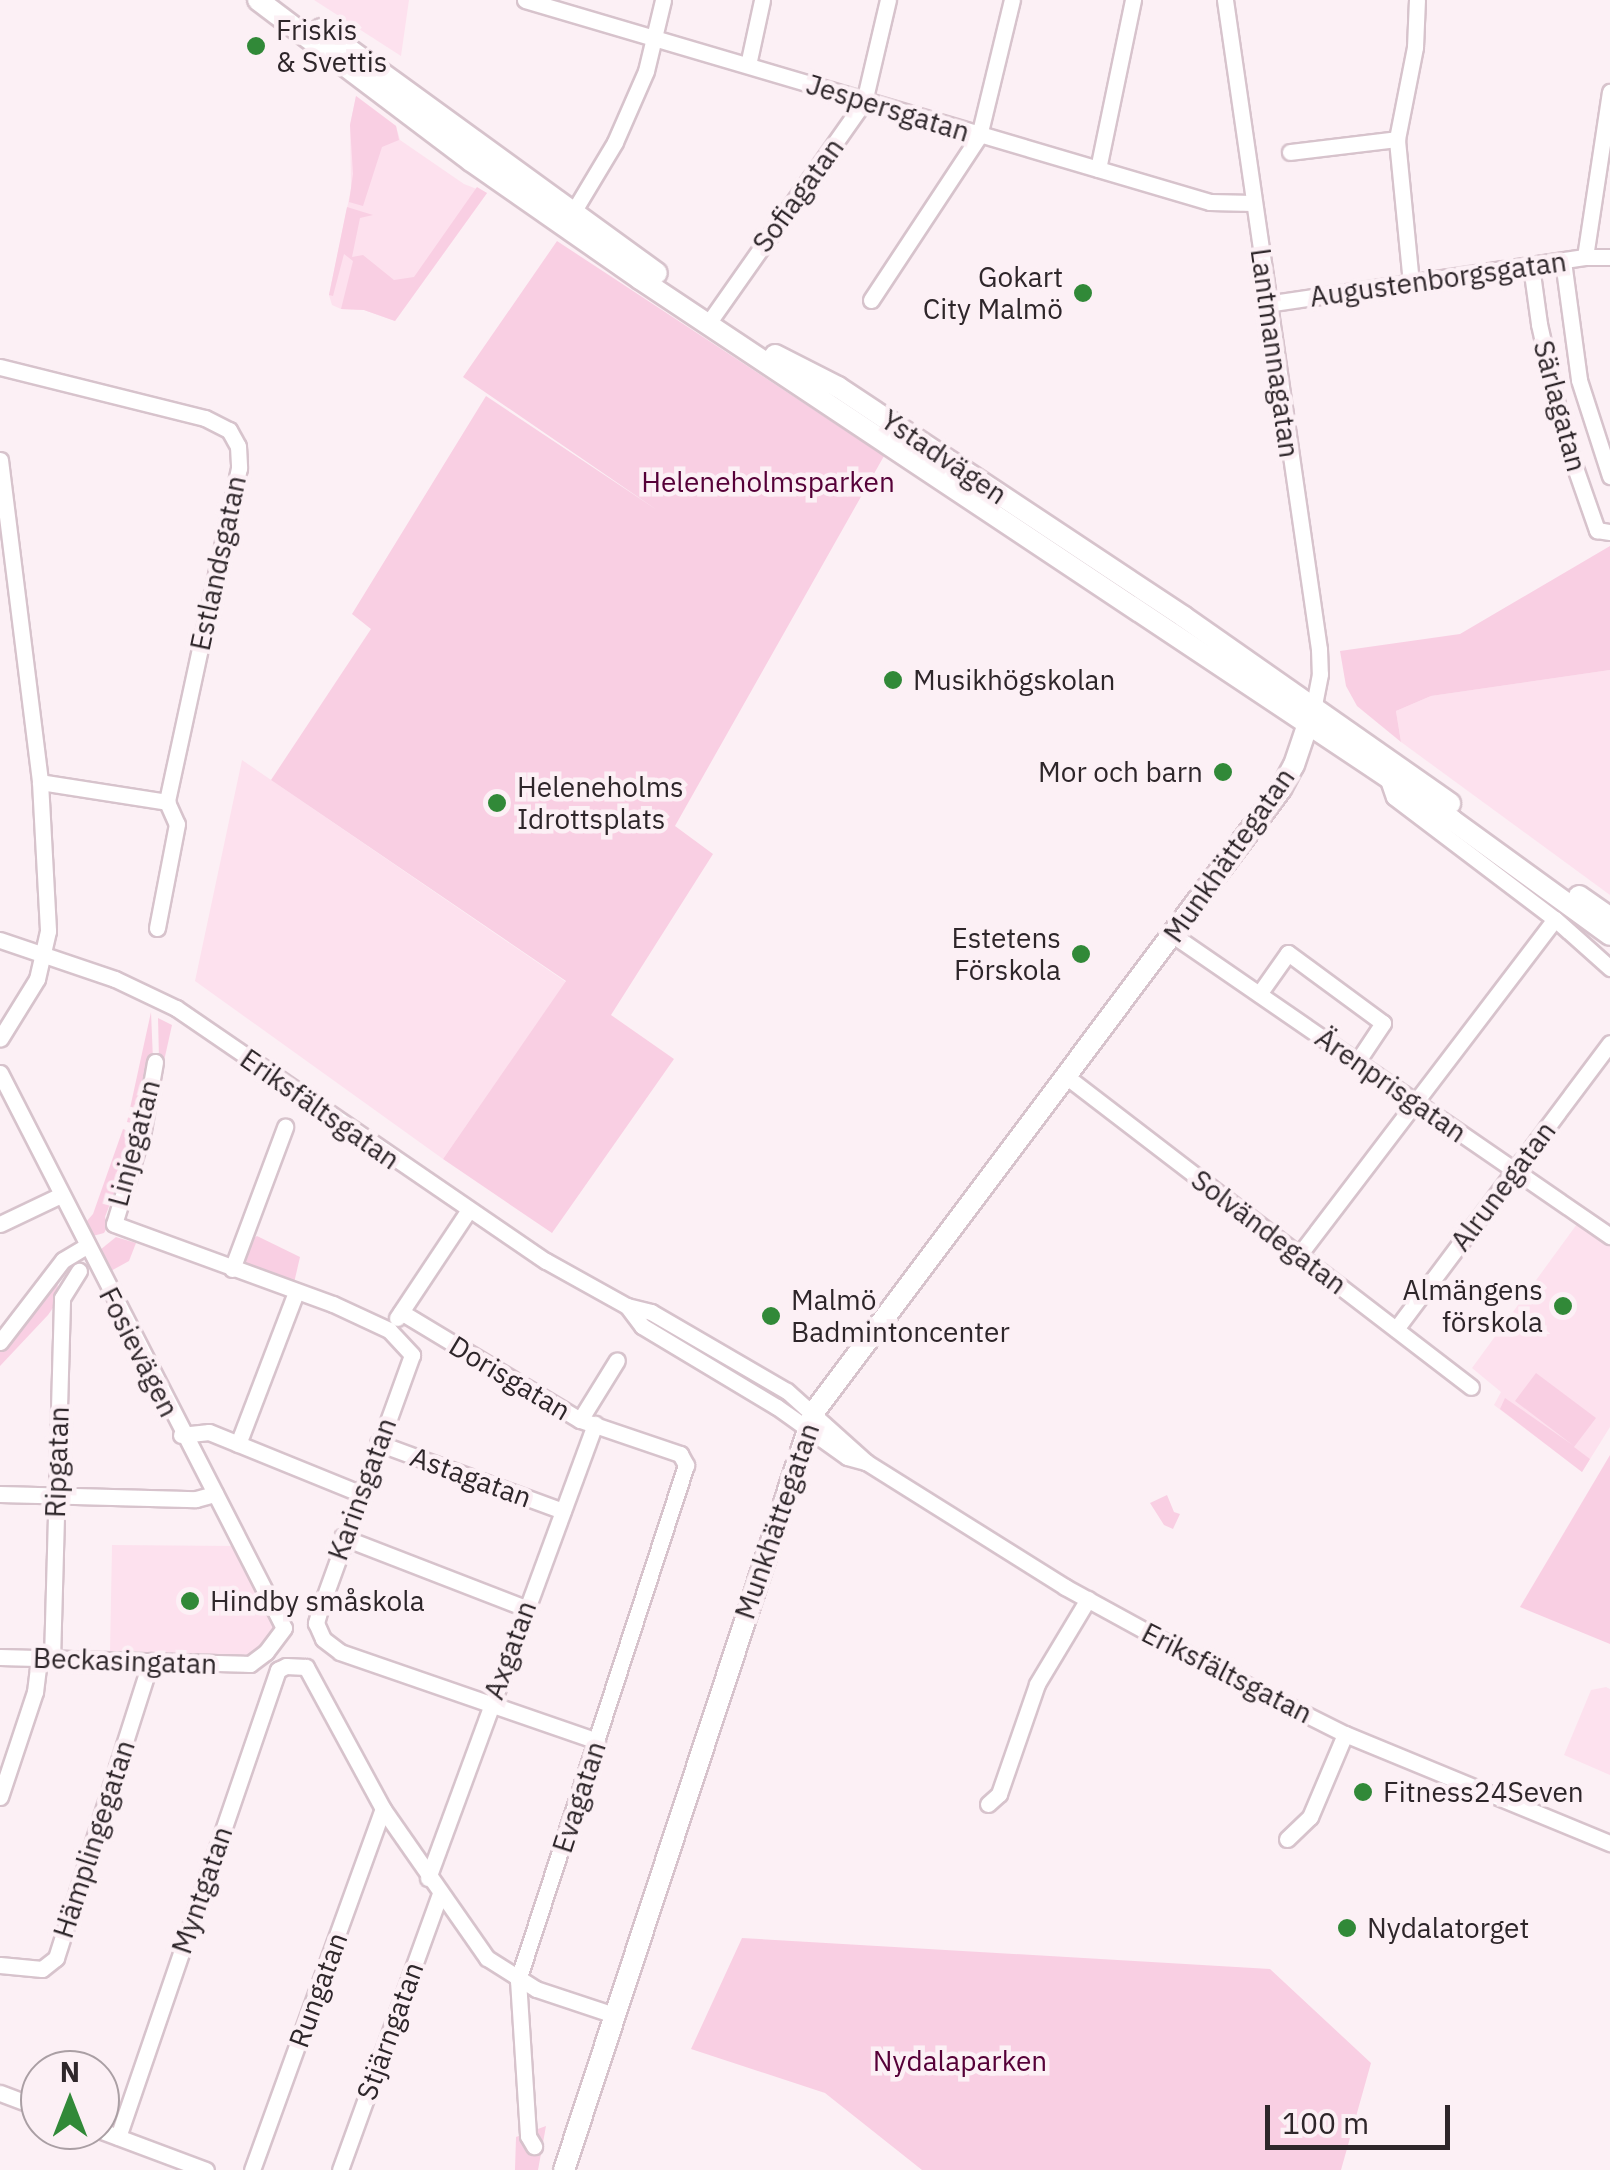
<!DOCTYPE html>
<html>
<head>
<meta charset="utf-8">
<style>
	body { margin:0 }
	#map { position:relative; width:1610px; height:2170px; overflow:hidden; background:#fcf0f5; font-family:"IBM Plex Sans",sans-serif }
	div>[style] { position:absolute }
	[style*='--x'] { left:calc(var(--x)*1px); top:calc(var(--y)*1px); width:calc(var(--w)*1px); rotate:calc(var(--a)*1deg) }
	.built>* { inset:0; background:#fde1ee }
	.green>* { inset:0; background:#f9cfe3 }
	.roads { filter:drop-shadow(2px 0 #d7c3cc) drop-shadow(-2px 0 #d7c3cc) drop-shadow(0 2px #d7c3cc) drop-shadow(0 -2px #d7c3cc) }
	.minor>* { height:15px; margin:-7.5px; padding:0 7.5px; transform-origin:7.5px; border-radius:7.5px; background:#fff }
	.major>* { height:20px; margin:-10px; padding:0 10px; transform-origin:10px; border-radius:10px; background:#fff }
	.dots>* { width:28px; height:28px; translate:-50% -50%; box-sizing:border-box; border:5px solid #fcf0f5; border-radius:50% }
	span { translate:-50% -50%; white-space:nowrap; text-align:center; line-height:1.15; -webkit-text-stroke:9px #fcf0f5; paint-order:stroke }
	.poi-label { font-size:28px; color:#2e262a }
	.left { translate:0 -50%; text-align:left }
	.right { translate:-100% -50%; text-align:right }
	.street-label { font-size:28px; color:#2e262a }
	.park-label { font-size:28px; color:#560038 }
	.north { position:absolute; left:20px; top:2050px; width:100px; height:100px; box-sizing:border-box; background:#fcf0f5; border:2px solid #aa9fa4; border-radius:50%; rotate:0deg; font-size:28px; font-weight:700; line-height:40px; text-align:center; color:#2e262a }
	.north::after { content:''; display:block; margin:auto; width:35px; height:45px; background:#318938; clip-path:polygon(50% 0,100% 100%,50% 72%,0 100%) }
	.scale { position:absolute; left:1265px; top:2105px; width:185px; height:45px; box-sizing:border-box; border:5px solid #2e262a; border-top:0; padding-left:12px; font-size:30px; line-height:35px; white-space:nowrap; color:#2e262a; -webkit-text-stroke:8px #fcf0f5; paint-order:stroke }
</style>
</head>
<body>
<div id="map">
	<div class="built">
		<div style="clip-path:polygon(314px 0,409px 0,401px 56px)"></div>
		<div style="clip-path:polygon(356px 96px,396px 126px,400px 140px,464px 184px,487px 193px,395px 321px,364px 310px,341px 309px,332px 305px,329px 295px,351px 189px,350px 125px)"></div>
		<div style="clip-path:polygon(1610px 670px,1610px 895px,1401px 742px,1396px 711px,1431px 696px)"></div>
		<div style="clip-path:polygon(242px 760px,566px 982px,443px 1159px,195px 981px)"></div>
		<div style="clip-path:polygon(1577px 1224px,1610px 1245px,1610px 1427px,1582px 1472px,1494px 1405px,1501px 1392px,1472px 1368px)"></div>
		<div style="clip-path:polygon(112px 1545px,236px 1546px,280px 1627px,254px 1655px,110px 1652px)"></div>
		<div style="clip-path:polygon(1606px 1687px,1610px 1689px,1610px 1775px,1564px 1755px,1591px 1690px)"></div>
	</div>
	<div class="green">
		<div style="clip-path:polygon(356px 96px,396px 126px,399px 140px,382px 147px,363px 206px,349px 202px,353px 174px,350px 125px)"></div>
		<div style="clip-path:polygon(477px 187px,487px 193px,395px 321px,364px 310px,341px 309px,353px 261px,344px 254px,333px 296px,329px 295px,347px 207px,373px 215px,360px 218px,352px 257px,363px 255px,394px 280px,414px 277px)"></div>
		<div style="clip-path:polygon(557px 241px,884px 456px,675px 826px,713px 854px,611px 1015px,674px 1059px,552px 1233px,443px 1159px,566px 981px,271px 780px,371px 629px,352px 614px,486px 396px,657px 510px,463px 377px)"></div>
		<div style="clip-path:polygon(1610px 546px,1610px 670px,1431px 696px,1396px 711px,1401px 742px,1357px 706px,1346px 686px,1340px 651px,1460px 634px)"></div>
		<div style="clip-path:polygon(151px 1012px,153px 1060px,139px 1125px,127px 1122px)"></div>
		<div style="clip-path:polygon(158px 1018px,172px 1025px,164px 1061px,159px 1059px)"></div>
		<div style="clip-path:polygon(123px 1129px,134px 1133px,135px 1138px,105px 1217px,108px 1226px,104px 1233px,93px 1236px,86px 1222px,93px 1214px)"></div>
		<div style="clip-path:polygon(257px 1236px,300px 1257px,294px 1283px,241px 1263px,246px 1242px)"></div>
		<div style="clip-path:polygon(116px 1237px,136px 1243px,129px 1261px,109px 1272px,100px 1250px)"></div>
		<div style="clip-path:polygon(60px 1270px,55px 1305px,48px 1315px,0 1366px,0 1346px)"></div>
		<div style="clip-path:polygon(1536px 1373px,1596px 1418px,1574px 1447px,1590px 1459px,1582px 1472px,1500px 1409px,1505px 1398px,1574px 1446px,1515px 1401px)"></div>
		<div style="clip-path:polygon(1610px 1455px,1610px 1644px,1520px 1607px)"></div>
		<div style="clip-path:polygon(1167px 1495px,1174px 1512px,1180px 1514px,1173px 1529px,1164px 1525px,1150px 1503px)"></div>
		<div style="clip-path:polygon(742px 1938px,1270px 1969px,1371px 2063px,1341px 2170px,922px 2170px,825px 2093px,691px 2049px)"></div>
		<div style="clip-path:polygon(546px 2126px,538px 2170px,515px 2170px,516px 2137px)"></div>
	</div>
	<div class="roads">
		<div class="minor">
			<div style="--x:525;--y:0;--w:714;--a:16.43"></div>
			<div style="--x:1210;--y:202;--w:43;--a:1.3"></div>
			<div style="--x:1225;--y:0;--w:656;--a:81.76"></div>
			<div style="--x:1319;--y:649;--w:25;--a:88"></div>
			<div style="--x:1320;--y:674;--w:33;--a:101"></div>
			<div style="--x:748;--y:65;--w:66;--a:-77.8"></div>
			<div style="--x:1290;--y:152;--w:108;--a:-6.9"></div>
			<div style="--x:1098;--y:169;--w:173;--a:-78.3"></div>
			<div style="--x:569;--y:219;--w:90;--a:-59.1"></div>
			<div style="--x:615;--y:142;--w:77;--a:-66.4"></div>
			<div style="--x:646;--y:71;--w:73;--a:-76.5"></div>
			<div style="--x:1585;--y:257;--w:167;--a:-81.4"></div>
			<div style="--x:1563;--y:261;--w:120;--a:82.3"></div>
			<div style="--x:1579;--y:380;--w:101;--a:72.1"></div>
			<div style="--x:1531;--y:266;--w:59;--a:82.1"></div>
			<div style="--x:1539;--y:324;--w:115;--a:77.4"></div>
			<div style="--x:1564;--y:436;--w:100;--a:70.7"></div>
			<div style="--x:1597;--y:530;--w:13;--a:9"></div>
			<div style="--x:1411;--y:283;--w:145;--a:-95.6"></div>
			<div style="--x:1397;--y:139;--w:94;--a:-78.9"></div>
			<div style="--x:1415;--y:47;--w:47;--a:-87.6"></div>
			<div style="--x:871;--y:300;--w:196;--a:-56.6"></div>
			<div style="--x:979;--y:136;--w:140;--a:-76.4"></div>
			<div style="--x:1266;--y:304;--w:322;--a:-8.4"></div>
			<div style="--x:1585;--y:257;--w:25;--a:0"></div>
			<div style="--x:707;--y:325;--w:273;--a:-54.9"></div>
			<div style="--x:864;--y:102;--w:105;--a:-76.8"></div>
			<div style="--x:0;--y:367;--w:211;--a:14"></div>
			<div style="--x:205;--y:418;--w:27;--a:27"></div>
			<div style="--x:229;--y:430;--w:18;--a:61"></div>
			<div style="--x:238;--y:446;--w:22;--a:87"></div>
			<div style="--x:239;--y:468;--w:342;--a:102.2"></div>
			<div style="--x:167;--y:802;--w:24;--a:66"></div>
			<div style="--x:177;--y:824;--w:106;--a:100.9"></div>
			<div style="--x:0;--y:460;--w:324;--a:82.9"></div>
			<div style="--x:40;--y:782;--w:149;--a:86.9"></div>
			<div style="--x:48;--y:931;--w:49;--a:102.9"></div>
			<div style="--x:37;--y:979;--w:70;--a:121.7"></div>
			<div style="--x:1387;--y:777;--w:21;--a:71"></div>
			<div style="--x:1394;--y:797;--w:202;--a:37.2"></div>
			<div style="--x:1555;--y:919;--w:74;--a:41.7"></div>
			<div style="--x:40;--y:782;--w:129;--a:8.9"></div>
			<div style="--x:1173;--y:935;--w:531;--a:34.56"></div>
			<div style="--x:0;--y:940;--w:121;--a:18.7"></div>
			<div style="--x:115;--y:979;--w:68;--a:25.4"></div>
			<div style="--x:176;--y:1008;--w:448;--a:34.4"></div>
			<div style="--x:546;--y:1261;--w:93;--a:29.1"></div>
			<div style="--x:627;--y:1306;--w:25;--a:14"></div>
			<div style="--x:651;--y:1312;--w:157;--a:30.2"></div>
			<div style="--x:787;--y:1391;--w:106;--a:41.9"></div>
			<div style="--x:1259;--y:994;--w:50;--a:-54.7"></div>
			<div style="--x:1288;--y:953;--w:118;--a:36.4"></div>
			<div style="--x:1383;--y:1023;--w:47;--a:123.7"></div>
			<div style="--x:155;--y:1062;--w:69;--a:100"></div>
			<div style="--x:143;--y:1130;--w:98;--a:107.1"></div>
			<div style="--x:114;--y:1224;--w:233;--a:20.1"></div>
			<div style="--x:333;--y:1304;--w:62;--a:24.9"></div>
			<div style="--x:389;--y:1330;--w:34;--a:47"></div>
			<div style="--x:412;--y:1355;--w:270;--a:109.9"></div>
			<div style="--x:320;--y:1609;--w:15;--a:106"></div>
			<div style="--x:316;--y:1623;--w:17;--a:66"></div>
			<div style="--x:323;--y:1639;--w:21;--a:37"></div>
			<div style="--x:340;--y:1652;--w:272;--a:19.1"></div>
			<div style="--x:0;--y:1073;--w:623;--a:62.9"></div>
			<div style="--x:284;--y:1628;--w:30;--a:127"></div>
			<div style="--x:266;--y:1652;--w:20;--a:143"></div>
			<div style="--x:250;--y:1664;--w:250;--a:-178.4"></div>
			<div style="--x:1067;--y:1077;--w:509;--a:37.5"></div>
			<div style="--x:0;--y:1224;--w:68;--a:-25.4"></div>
			<div style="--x:1299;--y:1255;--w:422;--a:-52.7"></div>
			<div style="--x:232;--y:1269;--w:152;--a:-69.5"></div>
			<div style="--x:627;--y:1306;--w:25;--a:53"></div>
			<div style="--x:642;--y:1326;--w:157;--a:31"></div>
			<div style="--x:777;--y:1407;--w:86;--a:35.5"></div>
			<div style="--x:847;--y:1457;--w:20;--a:15"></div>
			<div style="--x:866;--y:1462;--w:235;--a:32.1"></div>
			<div style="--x:1065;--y:1587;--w:164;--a:28.7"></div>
			<div style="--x:1209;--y:1666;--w:152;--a:26.6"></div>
			<div style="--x:1345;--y:1734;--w:287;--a:22.4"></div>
			<div style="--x:401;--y:1312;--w:209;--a:31.1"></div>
			<div style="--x:580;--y:1420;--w:106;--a:18.8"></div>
			<div style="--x:680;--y:1454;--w:13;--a:61"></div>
			<div style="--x:686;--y:1465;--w:542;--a:108.07"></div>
			<div style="--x:518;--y:1980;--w:156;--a:86.3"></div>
			<div style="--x:528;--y:2136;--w:12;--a:59"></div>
			<div style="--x:397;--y:1318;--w:128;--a:-56.4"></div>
			<div style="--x:1396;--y:1329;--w:357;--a:-53.2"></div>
			<div style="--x:0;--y:1342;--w:103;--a:-52.5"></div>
			<div style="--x:63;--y:1260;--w:26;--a:-31"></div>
			<div style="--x:580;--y:1420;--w:70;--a:-58.3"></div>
			<div style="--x:181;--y:1435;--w:28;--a:-6"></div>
			<div style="--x:209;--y:1432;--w:162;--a:22.1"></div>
			<div style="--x:378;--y:1443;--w:197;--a:20.2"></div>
			<div style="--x:238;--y:1444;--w:163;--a:-69.1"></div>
			<div style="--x:0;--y:1494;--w:196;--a:1.5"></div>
			<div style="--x:196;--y:1499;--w:20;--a:-15"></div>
			<div style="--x:342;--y:1537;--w:196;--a:21.2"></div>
			<div style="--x:52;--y:1659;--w:361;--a:-88.4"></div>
			<div style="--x:62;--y:1298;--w:32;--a:-58"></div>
			<div style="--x:0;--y:1797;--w:111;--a:-71.6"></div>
			<div style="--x:35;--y:1692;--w:34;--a:-83"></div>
			<div style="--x:988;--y:1804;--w:15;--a:-42"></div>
			<div style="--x:999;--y:1794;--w:116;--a:-70.9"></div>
			<div style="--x:1037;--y:1684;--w:99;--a:-59"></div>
			<div style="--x:1287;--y:1839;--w:32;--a:-44"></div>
			<div style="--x:1310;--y:1817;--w:90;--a:-67.1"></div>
			<div style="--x:428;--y:1878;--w:484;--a:-69.8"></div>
			<div style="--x:0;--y:1965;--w:42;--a:5.4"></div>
			<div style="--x:42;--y:1969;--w:18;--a:-38"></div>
			<div style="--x:56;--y:1958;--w:312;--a:-72.3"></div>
			<div style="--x:0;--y:2093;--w:43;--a:20.6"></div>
			<div style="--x:99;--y:2130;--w:114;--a:20.5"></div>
			<div style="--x:118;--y:2137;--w:494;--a:-71.1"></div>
			<div style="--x:278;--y:1670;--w:9;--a:-27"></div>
			<div style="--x:286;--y:1666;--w:20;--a:3"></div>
			<div style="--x:306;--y:1667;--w:162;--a:61.5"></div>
			<div style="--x:383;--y:1809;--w:182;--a:55.1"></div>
			<div style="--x:487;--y:1958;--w:58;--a:32.3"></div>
			<div style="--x:536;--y:1989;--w:82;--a:18.4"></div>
			<div style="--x:252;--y:2170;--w:384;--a:-70.1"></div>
			<div style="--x:340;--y:2170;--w:294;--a:-70.1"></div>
		</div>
		<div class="major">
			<div style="--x:258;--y:0;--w:267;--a:37.1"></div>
			<div style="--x:471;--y:161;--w:206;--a:34.9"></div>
			<div style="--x:640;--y:279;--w:976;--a:33.67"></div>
			<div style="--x:1452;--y:820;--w:195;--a:36"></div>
			<div style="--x:321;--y:29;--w:415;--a:36"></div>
			<div style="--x:775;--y:355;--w:71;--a:26.9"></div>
			<div style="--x:838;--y:387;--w:415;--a:33.6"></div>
			<div style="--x:1184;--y:617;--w:325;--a:35"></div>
			<div style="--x:1579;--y:896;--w:38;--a:35"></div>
			<div style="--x:564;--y:2170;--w:798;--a:-71.75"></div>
			<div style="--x:814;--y:1412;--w:779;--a:-53.14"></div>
			<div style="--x:1281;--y:789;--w:27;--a:-62"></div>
			<div style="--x:1294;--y:765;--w:62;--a:-71.3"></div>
		</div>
	</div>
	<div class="dots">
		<div style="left:256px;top:46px;background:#318938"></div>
		<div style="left:1083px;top:293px;background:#318938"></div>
		<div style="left:893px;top:680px;background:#318938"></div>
		<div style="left:1223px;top:772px;background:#318938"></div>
		<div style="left:497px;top:803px;background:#318938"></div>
		<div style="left:1081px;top:954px;background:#318938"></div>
		<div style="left:1563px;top:1306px;background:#318938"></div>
		<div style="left:771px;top:1316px;background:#318938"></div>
		<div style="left:190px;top:1601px;background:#318938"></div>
		<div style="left:1363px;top:1792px;background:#318938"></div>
		<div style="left:1347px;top:1928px;background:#318938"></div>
	</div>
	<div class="poi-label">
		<span class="left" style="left:276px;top:46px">Friskis<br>&amp; Svettis</span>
		<span class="right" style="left:1063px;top:293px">Gokart<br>City Malmö</span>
		<span class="left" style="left:913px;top:680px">Musikhögskolan</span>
		<span class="right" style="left:1203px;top:772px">Mor och barn</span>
		<span class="left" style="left:517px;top:803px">Heleneholms<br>Idrottsplats</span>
		<span class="right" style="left:1061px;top:954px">Estetens<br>Förskola</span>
		<span class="right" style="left:1543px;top:1306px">Almängens<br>förskola</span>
		<span class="left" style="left:791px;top:1316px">Malmö<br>Badmintoncenter</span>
		<span class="left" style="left:210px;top:1601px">Hindby småskola</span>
		<span class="left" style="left:1383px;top:1792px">Fitness24Seven</span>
		<span class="left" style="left:1367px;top:1928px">Nydalatorget</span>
	</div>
	<div class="street-label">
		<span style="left:888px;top:108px;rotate:17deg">Jespersgatan</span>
		<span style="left:798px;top:195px;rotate:-54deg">Sofiagatan</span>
		<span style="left:1438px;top:279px;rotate:-8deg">Augustenborgsgatan</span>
		<span style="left:1275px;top:353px;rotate:82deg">Lantmannagatan</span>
		<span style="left:1560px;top:406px;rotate:75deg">Särlagatan</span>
		<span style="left:944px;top:457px;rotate:34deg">Ystadvägen</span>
		<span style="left:218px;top:563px;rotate:-78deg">Estlandsgatan</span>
		<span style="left:1229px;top:855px;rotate:-55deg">Munkhättegatan</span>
		<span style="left:1391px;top:1085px;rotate:35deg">Ärenprisgatan</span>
		<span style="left:320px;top:1109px;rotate:35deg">Eriksfältsgatan</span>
		<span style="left:134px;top:1143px;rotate:-75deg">Linjegatan</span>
		<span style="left:1503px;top:1186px;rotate:-53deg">Alrunegatan</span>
		<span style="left:1269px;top:1232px;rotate:37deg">Solvändegatan</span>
		<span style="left:139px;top:1352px;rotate:63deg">Fosievägen</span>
		<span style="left:510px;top:1378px;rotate:31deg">Dorisgatan</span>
		<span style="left:57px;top:1462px;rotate:-88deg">Ripgatan</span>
		<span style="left:471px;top:1477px;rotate:20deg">Astagatan</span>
		<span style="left:362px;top:1489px;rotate:-70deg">Karinsgatan</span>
		<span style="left:777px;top:1521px;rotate:-71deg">Munkhättegatan</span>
		<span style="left:510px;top:1650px;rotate:-70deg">Axgatan</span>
		<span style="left:125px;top:1661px;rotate:2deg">Beckasingatan</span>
		<span style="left:1227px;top:1673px;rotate:27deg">Eriksfältsgatan</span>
		<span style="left:579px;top:1797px;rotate:-72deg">Evagatan</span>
		<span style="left:94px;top:1839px;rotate:-72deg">Hämplingegatan</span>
		<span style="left:202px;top:1890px;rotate:-71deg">Myntgatan</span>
		<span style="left:318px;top:1990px;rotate:-70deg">Rungatan</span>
		<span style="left:390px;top:2031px;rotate:-70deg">Stjärngatan</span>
	</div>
	<div class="park-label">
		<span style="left:768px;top:482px">Heleneholmsparken</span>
		<span style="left:960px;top:2061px">Nydalaparken</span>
	</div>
	<div class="north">N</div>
	<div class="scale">100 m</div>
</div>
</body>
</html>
